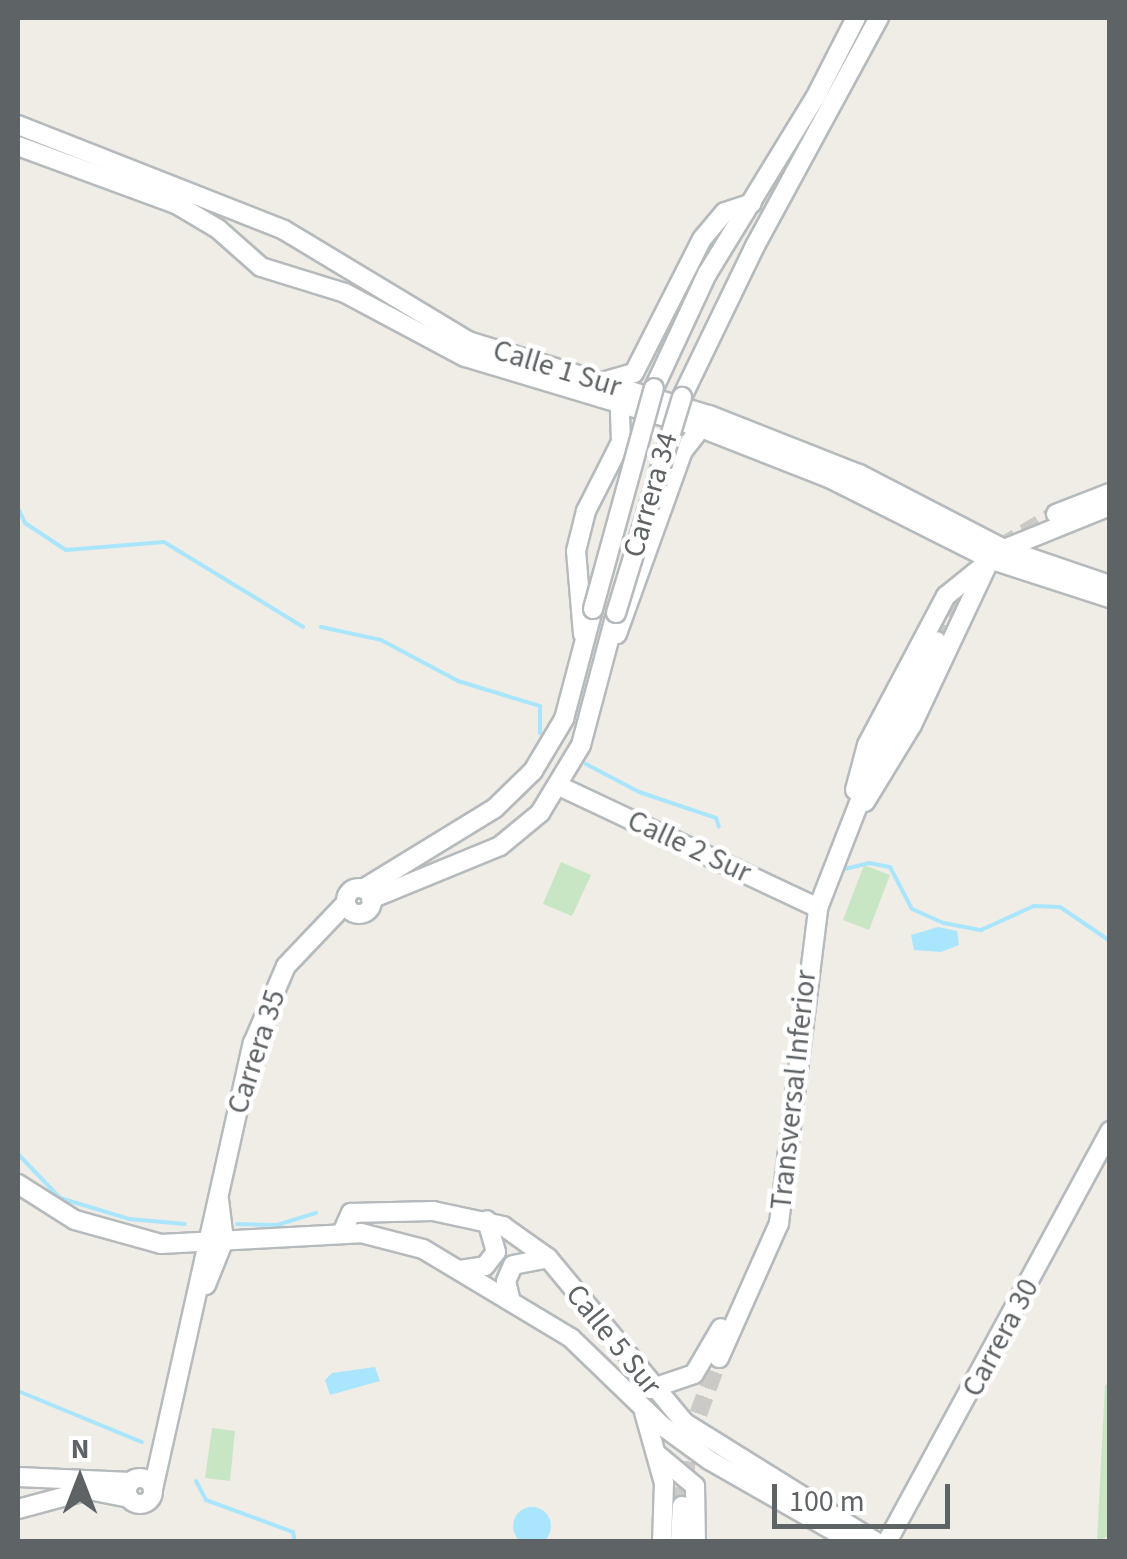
<!DOCTYPE html>
<html>
<head>
<meta charset="utf-8">
<style>
	body { margin:0 }
	#map { position:relative; width:1127px; height:1559px; overflow:hidden; background:#f0ece6; font-family:"Source Sans 3",sans-serif }
	div>[style] { position:absolute }
	[style*='--x'] { left:calc(var(--x)*1px); top:calc(var(--y)*1px); width:calc(var(--w)*1px); rotate:calc(var(--a)*1deg) }
	.green>* { inset:0; background:#c9e6c4 }
	.water>* { inset:0; background:#a9e6fd }
	.round { border-radius:50% }
	.stream>* { height:4px; margin:-2px; padding:0 2px; transform-origin:2px; border-radius:2px; background:#a9e6fd }
	.secondary-tunnel>* { height:18px; margin-top:-9px; transform-origin:0; background:repeating-linear-gradient(90deg,#cccac6 0 18px,transparent 0 27px) }
	.roads { filter:drop-shadow(2px 0 #b5babd) drop-shadow(-2px 0 #b5babd) drop-shadow(0 2px #b5babd) drop-shadow(0 -2px #b5babd) }
	.secondary>* { height:18px; margin:-9px; padding:0 9px; transform-origin:9px; border-radius:9px; background:#fff }
	.secondary>.ring { margin:-9px; padding:0; box-sizing:content-box; background:none; border:18px solid #fff; border-radius:50% }
	.bridges { filter:drop-shadow(2px 0 #b5babd) drop-shadow(-2px 0 #b5babd) drop-shadow(0 2px #b5babd) drop-shadow(0 -2px #b5babd) }
	.secondary-bridge>* { height:18px; margin:-9px; padding:0 9px; transform-origin:9px; border-radius:9px; background:#fff }
	span { translate:-50% -50%; white-space:nowrap; text-align:center; line-height:1.15; -webkit-text-stroke:9px #fff; paint-order:stroke }
	.street-label { font-size:30px; color:#5e6366 }
	.frame { position:absolute; inset:0; border:20px solid #5e6366; pointer-events:none }
	.north { position:absolute; left:30px; top:1429px; width:100px; height:100px; -webkit-text-stroke:8px #fff; paint-order:stroke; rotate:0deg; font-size:28px; font-weight:700; line-height:40px; text-align:center; color:#5e6366 }
	.north::after { content:''; display:block; margin:auto; width:35px; height:45px; background:#5e6366; clip-path:polygon(50% 0,100% 100%,50% 72%,0 100%) }
	.scale { position:absolute; left:772px; top:1484px; width:178px; height:45px; box-sizing:border-box; border:5px solid #5e6366; border-top:0; padding-left:12px; font-size:30px; line-height:35px; white-space:nowrap; color:#5e6366; -webkit-text-stroke:8px #fff; paint-order:stroke }
</style>
</head>
<body>
<div id="map">
	<div class="green">
		<div style="clip-path:polygon(561px 862px,591px 875px,572px 916px,543px 904px)"></div>
		<div style="clip-path:polygon(864px 865px,890px 875px,869px 930px,843px 920px)"></div>
		<div style="clip-path:polygon(1109px 1384px,1109px 1536px,1097px 1541px,1105px 1385px)"></div>
		<div style="clip-path:polygon(212px 1428px,235px 1431px,230px 1481px,205px 1478px)"></div>
	</div>
	<div class="water">
		<div style="clip-path:polygon(938px 927px,957px 931px,959px 945px,941px 952px,914px 950px,911px 935px)"></div>
		<div style="clip-path:polygon(375px 1367px,380px 1381px,330px 1395px,325px 1380px,332px 1373px)"></div>
		<div class="round" style="left:513px;top:1507px;width:38px;height:38px"></div>
	</div>
	<div class="stream">
		<div style="--x:18;--y:508;--w:17;--a:65"></div>
		<div style="--x:25;--y:523;--w:49;--a:33.4"></div>
		<div style="--x:66;--y:550;--w:98;--a:-4.7"></div>
		<div style="--x:164;--y:542;--w:163;--a:31.4"></div>
		<div style="--x:321;--y:627;--w:61;--a:12.2"></div>
		<div style="--x:381;--y:640;--w:87;--a:28"></div>
		<div style="--x:458;--y:681;--w:86;--a:17"></div>
		<div style="--x:540;--y:706;--w:27;--a:90"></div>
		<div style="--x:586;--y:764;--w:60;--a:27.8"></div>
		<div style="--x:639;--y:792;--w:81;--a:18.7"></div>
		<div style="--x:716;--y:818;--w:9;--a:72"></div>
		<div style="--x:837;--y:871;--w:33;--a:-14"></div>
		<div style="--x:869;--y:863;--w:21;--a:11"></div>
		<div style="--x:890;--y:867;--w:47;--a:62.4"></div>
		<div style="--x:912;--y:909;--w:35;--a:24"></div>
		<div style="--x:944;--y:923;--w:38;--a:11"></div>
		<div style="--x:981;--y:930;--w:58;--a:-24.4"></div>
		<div style="--x:1034;--y:906;--w:26;--a:2"></div>
		<div style="--x:1060;--y:907;--w:60;--a:34.2"></div>
		<div style="--x:18;--y:1154;--w:61;--a:46.3"></div>
		<div style="--x:60;--y:1198;--w:72;--a:16.9"></div>
		<div style="--x:129;--y:1219;--w:56;--a:5.1"></div>
		<div style="--x:237;--y:1224;--w:40;--a:1.4"></div>
		<div style="--x:277;--y:1225;--w:41;--a:-17.1"></div>
		<div style="--x:18;--y:1391;--w:134;--a:22.4"></div>
		<div style="--x:196;--y:1481;--w:21;--a:62"></div>
		<div style="--x:206;--y:1500;--w:93;--a:20.2"></div>
		<div style="--x:293;--y:1532;--w:10;--a:79"></div>
	</div>
	<div class="secondary-tunnel">
		<div style="--x:1001;--y:547;--w:64;--a:-31"></div>
		<div style="--x:937;--y:641;--w:68;--a:-58.9"></div>
		<div style="--x:682;--y:1506;--w:67;--a:-84"></div>
		<div style="--x:689;--y:1439;--w:86;--a:-69.7"></div>
	</div>
	<div class="roads">
		<div class="secondary">
			<div style="--x:18;--y:125;--w:286;--a:21.5"></div>
			<div style="--x:284;--y:230;--w:215;--a:31.1"></div>
			<div style="--x:468;--y:341;--w:252;--a:17.1"></div>
			<div style="--x:709;--y:415;--w:161;--a:21.5"></div>
			<div style="--x:859;--y:474;--w:163;--a:27.3"></div>
			<div style="--x:1004;--y:549;--w:112;--a:18.8"></div>
			<div style="--x:18;--y:146;--w:168;--a:20.2"></div>
			<div style="--x:176;--y:204;--w:49;--a:30.8"></div>
			<div style="--x:218;--y:229;--w:57;--a:41.5"></div>
			<div style="--x:261;--y:267;--w:88;--a:17.2"></div>
			<div style="--x:345;--y:293;--w:136;--a:28.1"></div>
			<div style="--x:465;--y:357;--w:246;--a:16.7"></div>
			<div style="--x:701;--y:428;--w:140;--a:21.4"></div>
			<div style="--x:831;--y:479;--w:180;--a:26.7"></div>
			<div style="--x:992;--y:560;--w:124;--a:17.9"></div>
			<div style="--x:606;--y:381;--w:29;--a:-16"></div>
			<div style="--x:634;--y:373;--w:150;--a:-63.1"></div>
			<div style="--x:702;--y:239;--w:35;--a:-50"></div>
			<div style="--x:725;--y:212;--w:28;--a:-18"></div>
			<div style="--x:654;--y:388;--w:126;--a:-65.1"></div>
			<div style="--x:707;--y:274;--w:206;--a:-58.5"></div>
			<div style="--x:815;--y:98;--w:90;--a:-62.9"></div>
			<div style="--x:682;--y:397;--w:168;--a:-64.2"></div>
			<div style="--x:755;--y:246;--w:260;--a:-61.5"></div>
			<div style="--x:1056;--y:514;--w:58;--a:-21.3"></div>
			<div style="--x:583;--y:634;--w:83;--a:-94.8"></div>
			<div style="--x:576;--y:551;--w:41;--a:-76"></div>
			<div style="--x:586;--y:511;--w:77;--a:-63.1"></div>
			<div style="--x:621;--y:442;--w:38;--a:-92"></div>
			<div style="--x:617;--y:634;--w:195;--a:-70.2"></div>
			<div style="--x:683;--y:451;--w:29;--a:-52"></div>
			<div style="--x:559;--y:786;--w:286;--a:25.2"></div>
			<div style="--x:855;--y:790;--w:47;--a:-75.1"></div>
			<div style="--x:867;--y:745;--w:169;--a:-62.1"></div>
			<div style="--x:946;--y:596;--w:75;--a:-39"></div>
			<div style="--x:1004;--y:549;--w:114;--a:-22.1"></div>
			<div style="--x:865;--y:802;--w:90;--a:-58.6"></div>
			<div style="--x:912;--y:725;--w:174;--a:-64.8"></div>
			<div class="ring" style="left:346px;top:888px;width:8px;height:8px"></div>
			<div style="--x:363;--y:889;--w:155;--a:-31.5"></div>
			<div style="--x:495;--y:808;--w:53;--a:-44.2"></div>
			<div style="--x:533;--y:771;--w:61;--a:-59.2"></div>
			<div style="--x:564;--y:719;--w:114;--a:-75.2"></div>
			<div style="--x:371;--y:899;--w:139;--a:-22.3"></div>
			<div style="--x:500;--y:846;--w:52;--a:-39.5"></div>
			<div style="--x:540;--y:813;--w:79;--a:-58.9"></div>
			<div style="--x:581;--y:745;--w:137;--a:-75.1"></div>
			<div style="--x:18;--y:1184;--w:67;--a:32.3"></div>
			<div style="--x:75;--y:1220;--w:89;--a:15.6"></div>
			<div style="--x:161;--y:1244;--w:200;--a:-3.1"></div>
			<div style="--x:361;--y:1233;--w:64;--a:14.5"></div>
			<div style="--x:423;--y:1249;--w:173;--a:31"></div>
			<div style="--x:571;--y:1338;--w:125;--a:44"></div>
			<div style="--x:661;--y:1425;--w:59;--a:36.1"></div>
			<div style="--x:709;--y:1460;--w:166;--a:29.7"></div>
			<div style="--x:342;--y:1233;--w:22;--a:-66"></div>
			<div style="--x:351;--y:1213;--w:82;--a:-1.4"></div>
			<div style="--x:433;--y:1211;--w:72;--a:12.1"></div>
			<div style="--x:503;--y:1226;--w:55;--a:35.4"></div>
			<div style="--x:548;--y:1258;--w:214;--a:50.3"></div>
			<div style="--x:685;--y:1423;--w:225;--a:31.9"></div>
			<div style="--x:460;--y:1270;--w:25;--a:-9"></div>
			<div style="--x:485;--y:1266;--w:18;--a:-52"></div>
			<div style="--x:496;--y:1252;--w:33;--a:-106"></div>
			<div style="--x:206;--y:1285;--w:48;--a:-68.2"></div>
			<div style="--x:224;--y:1240;--w:40;--a:-97.1"></div>
			<div style="--x:510;--y:1298;--w:17;--a:-103"></div>
			<div style="--x:506;--y:1281;--w:17;--a:-66"></div>
			<div style="--x:513;--y:1265;--w:36;--a:-11"></div>
			<div style="--x:719;--y:1358;--w:148;--a:-66"></div>
			<div style="--x:779;--y:1223;--w:317;--a:-82.9"></div>
			<div style="--x:818;--y:908;--w:135;--a:-68.7"></div>
			<div style="--x:867;--y:782;--w:157;--a:-63.6"></div>
			<div style="--x:650;--y:1389;--w:46;--a:-18.8"></div>
			<div style="--x:694;--y:1374;--w:53;--a:-59.6"></div>
			<div style="--x:644;--y:1412;--w:74;--a:74.3"></div>
			<div style="--x:664;--y:1483;--w:59;--a:91.9"></div>
			<div style="--x:659;--y:1456;--w:47;--a:39.8"></div>
			<div style="--x:695;--y:1486;--w:56;--a:89"></div>
			<div style="--x:18;--y:1477;--w:113;--a:2.5"></div>
			<div class="ring" style="left:127px;top:1478px;width:8px;height:8px"></div>
			<div style="--x:153;--y:1489;--w:457;--a:-77.4"></div>
			<div style="--x:253;--y:1043;--w:84;--a:-66.8"></div>
			<div style="--x:286;--y:966;--w:87;--a:-46.4"></div>
			<div style="--x:18;--y:1509;--w:73;--a:-15"></div>
			<div style="--x:89;--y:1490;--w:41;--a:11.3"></div>
			<div style="--x:680;--y:1542;--w:36;--a:-87"></div>
			<div style="--x:887;--y:1542;--w:468;--a:-61.5"></div>
		</div>
	</div>
	<div class="bridges">
		<div class="secondary-bridge">
			<div style="--x:593;--y:609;--w:229;--a:-74.6"></div>
			<div style="--x:616;--y:613;--w:226;--a:-73"></div>
		</div>
	</div>
	<div class="street-label">
		<span style="left:557px;top:369px;rotate:17deg">Calle 1 Sur</span>
		<span style="left:651px;top:495px;rotate:-74deg">Carrera 34</span>
		<span style="left:689px;top:847px;rotate:25deg">Calle 2 Sur</span>
		<span style="left:257px;top:1052px;rotate:-72deg">Carrera 35</span>
		<span style="left:794px;top:1090px;rotate:-84deg">Transversal Inferior</span>
		<span style="left:1001px;top:1338px;rotate:-62deg">Carrera 30</span>
		<span style="left:613px;top:1340px;rotate:51deg">Calle 5 Sur</span>
	</div>
	<div class="frame"></div>
	<div class="north">N</div>
	<div class="scale">100 m</div>
</div>
</body>
</html>
